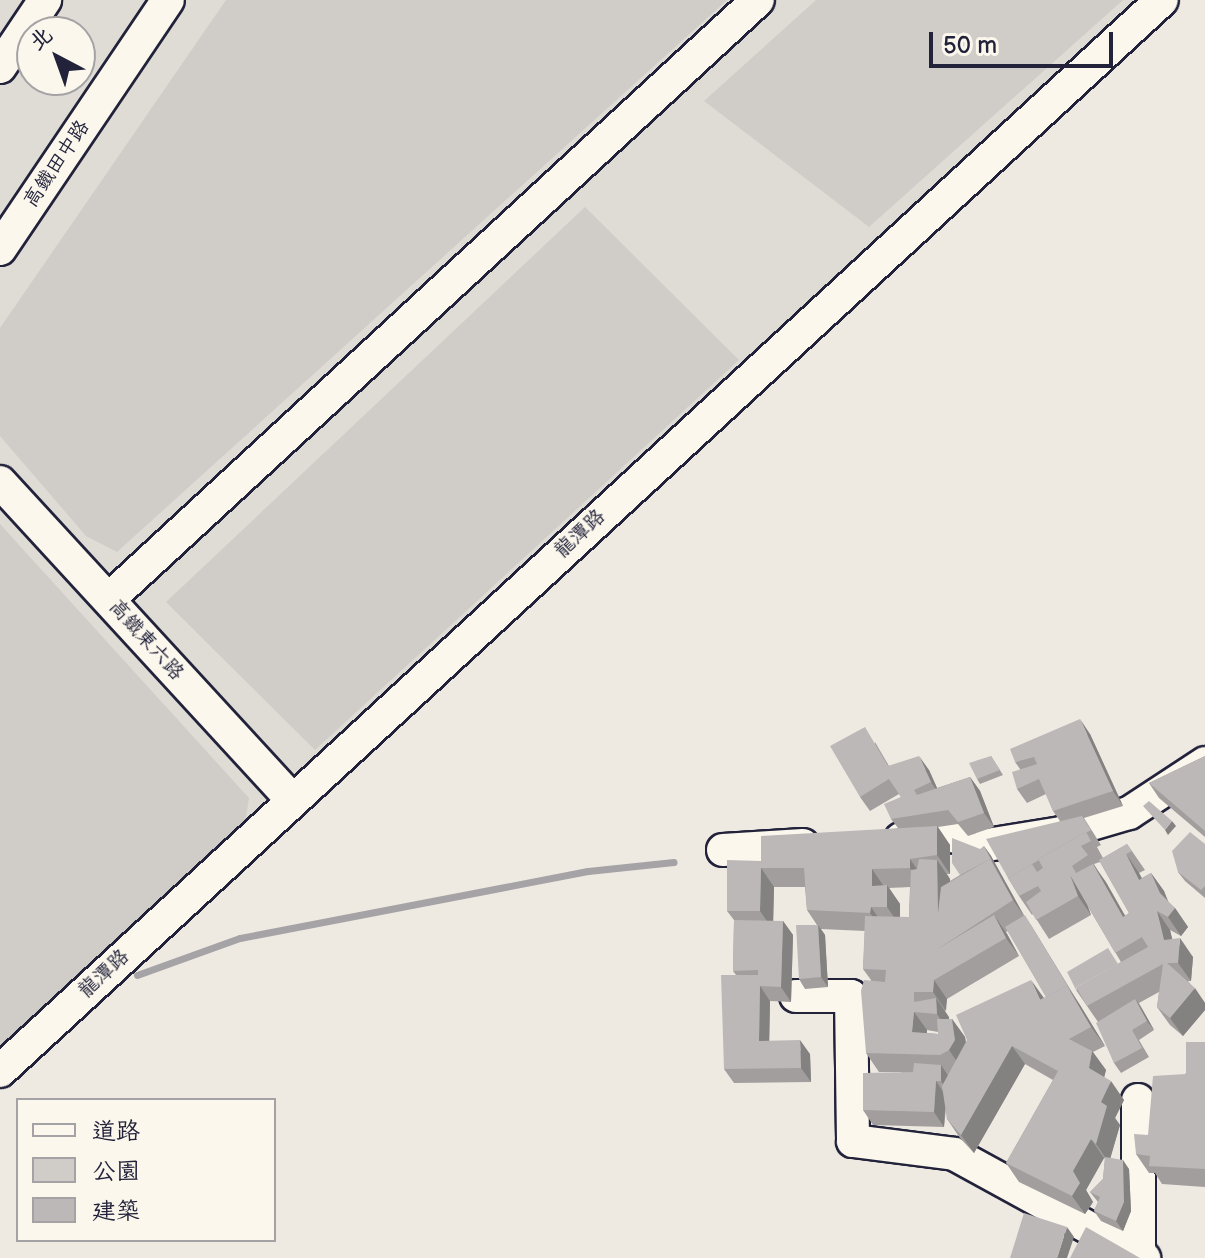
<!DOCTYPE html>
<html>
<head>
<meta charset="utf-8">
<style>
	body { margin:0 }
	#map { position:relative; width:1205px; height:1258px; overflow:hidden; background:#eeeae2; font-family:"Balsamiq Sans","LXGW WenKai TC",sans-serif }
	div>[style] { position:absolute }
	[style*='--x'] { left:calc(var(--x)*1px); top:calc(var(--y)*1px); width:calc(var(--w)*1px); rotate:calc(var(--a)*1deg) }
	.built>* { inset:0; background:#dfdbd5 }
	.green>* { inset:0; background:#d0cdc9 }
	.stream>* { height:7px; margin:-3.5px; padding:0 3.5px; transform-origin:3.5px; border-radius:3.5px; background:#a6a3a7 }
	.roads { filter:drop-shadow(2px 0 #22223b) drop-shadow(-2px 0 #22223b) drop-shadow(0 2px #22223b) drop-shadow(0 -2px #22223b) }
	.minor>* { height:32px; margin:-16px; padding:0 16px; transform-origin:16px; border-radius:16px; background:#fbf7ec }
	.wall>* { inset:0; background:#a29e9e }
	.shaded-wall>* { inset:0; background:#848181 }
	.building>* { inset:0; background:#bcb8b8 }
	span { translate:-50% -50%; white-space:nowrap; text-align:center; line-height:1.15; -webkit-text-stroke:6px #fbf7ec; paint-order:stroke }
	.street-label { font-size:20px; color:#22223b }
	.legend { position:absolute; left:16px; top:1098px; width:260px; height:144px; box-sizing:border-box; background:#fbf7ec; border:2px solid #a4a2a5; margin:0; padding:10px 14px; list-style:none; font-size:24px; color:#22223b }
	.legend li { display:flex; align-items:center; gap:16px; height:40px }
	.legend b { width:40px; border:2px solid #a4a2a5 }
	.north { position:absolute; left:16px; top:16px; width:80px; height:80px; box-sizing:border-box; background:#fbf7ec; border:2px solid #a4a2a5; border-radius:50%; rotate:319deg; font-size:22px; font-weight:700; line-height:32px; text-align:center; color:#22223b }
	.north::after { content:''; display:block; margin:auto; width:28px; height:36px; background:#22223b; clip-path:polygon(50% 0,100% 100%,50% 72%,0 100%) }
	.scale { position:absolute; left:929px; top:32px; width:184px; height:36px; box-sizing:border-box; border:4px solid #22223b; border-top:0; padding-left:10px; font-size:24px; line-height:28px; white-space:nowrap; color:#22223b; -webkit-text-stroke:6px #fbf7ec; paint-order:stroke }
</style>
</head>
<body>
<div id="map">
	<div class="built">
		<div style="clip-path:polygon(evenodd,0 0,1152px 0,0 1051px,0 0,32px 32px,80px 32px,80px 80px,32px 80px,32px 32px)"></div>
	</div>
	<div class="green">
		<div style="clip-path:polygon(226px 0,727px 0,117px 552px,86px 536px,0 436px,0 328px)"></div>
		<div style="clip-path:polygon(816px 0,1123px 0,869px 227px,704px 101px)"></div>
		<div style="clip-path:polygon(585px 207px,739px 360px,315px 750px,166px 602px)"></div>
		<div style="clip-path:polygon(0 524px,249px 798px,244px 829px,0 1058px)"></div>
	</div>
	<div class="stream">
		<div style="--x:137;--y:975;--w:109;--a:-19.8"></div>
		<div style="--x:240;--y:938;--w:354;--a:-10.9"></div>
		<div style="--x:588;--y:871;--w:86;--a:-6"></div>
	</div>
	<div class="roads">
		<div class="minor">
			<div style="--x:0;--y:67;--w:81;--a:-56.1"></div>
			<div style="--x:0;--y:249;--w:300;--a:-56"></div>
			<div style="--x:0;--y:482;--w:430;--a:47.4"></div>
			<div style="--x:109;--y:599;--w:883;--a:-42.71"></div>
			<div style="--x:901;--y:839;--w:52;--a:-3.3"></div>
			<div style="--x:953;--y:836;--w:35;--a:15"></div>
			<div style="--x:987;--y:845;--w:75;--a:-9.2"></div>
			<div style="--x:1061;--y:833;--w:71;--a:-16.4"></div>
			<div style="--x:1129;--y:813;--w:91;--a:-33.3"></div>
			<div style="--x:723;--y:850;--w:80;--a:-3.6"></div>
			<div style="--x:796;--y:996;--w:55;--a:0"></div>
			<div style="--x:851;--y:996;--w:145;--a:89.2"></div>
			<div style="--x:853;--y:1141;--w:102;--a:7.3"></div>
			<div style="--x:954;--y:1154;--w:217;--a:28.7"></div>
			<div style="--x:0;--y:1071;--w:1580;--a:-42.67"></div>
			<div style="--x:1138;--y:1100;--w:155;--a:89.6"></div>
		</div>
	</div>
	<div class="wall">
		<div style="clip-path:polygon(evenodd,1090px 734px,1123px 806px,1084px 818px,1101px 845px,1097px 847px,1103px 858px,1127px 844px,1145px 870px,1139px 873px,1142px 878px,1151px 873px,1164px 891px,1168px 902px,1175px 908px,1188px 927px,1181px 936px,1170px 930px,1172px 939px,1193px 957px,1191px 981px,1188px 981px,1205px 1003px,1205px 1010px,1183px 1036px,1170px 1025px,1157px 1007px,1159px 992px,1139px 1003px,1154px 1030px,1139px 1040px,1149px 1057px,1121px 1073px,1114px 1063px,1098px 1022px,1076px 990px,1121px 962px,1087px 905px,1091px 915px,1049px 939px,1033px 914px,1032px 915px,1019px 896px,1008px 878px,1060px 821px,1053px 811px,1046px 794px,1027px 803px,1017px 789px,1020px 769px,1015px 762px,1090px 734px,1100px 862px,1129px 913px,1125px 916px,1094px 864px,1100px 862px)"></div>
		<div style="clip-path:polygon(evenodd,875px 742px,889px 766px,929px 770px,937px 788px,970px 777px,980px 791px,994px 827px,968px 836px,958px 824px,938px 827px,950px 845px,950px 874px,947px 874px,950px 879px,950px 881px,960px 875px,984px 846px,991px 856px,1024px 916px,1031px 925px,1105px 1046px,1093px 1052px,1106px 1070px,1104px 1077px,1124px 1100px,1115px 1118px,1120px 1125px,1110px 1158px,1129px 1169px,1131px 1211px,1123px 1231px,1101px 1221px,1094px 1211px,1098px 1202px,1090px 1192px,1103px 1179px,1105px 1159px,1104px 1158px,1086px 1190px,1093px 1202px,1085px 1214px,1019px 1182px,1006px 1163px,1053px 1080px,1025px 1064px,974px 1153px,960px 1138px,947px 1119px,946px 1108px,944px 1127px,873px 1125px,863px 1110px,902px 1072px,879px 1072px,866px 1053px,871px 980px,863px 969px,865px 931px,821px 929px,825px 935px,828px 987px,805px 989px,799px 979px,817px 925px,807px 910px,805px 887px,774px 887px,773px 921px,783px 921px,793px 935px,791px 1002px,770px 1001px,769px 1041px,810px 1054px,811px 1082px,734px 1083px,724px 1069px,736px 975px,733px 971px,734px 920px,727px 911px,761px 861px,898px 828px,891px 819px,901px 797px,899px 794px,870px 811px,860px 797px,875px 742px,910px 887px,909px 917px,900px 917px,900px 904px,889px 888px,910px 887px,875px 742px,1008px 931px,1046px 997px,966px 1042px,965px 1037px,952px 1019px,949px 1019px,945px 1011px,947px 999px,1019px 956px,1006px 932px,1008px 931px,875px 742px,927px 1030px,938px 1032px,938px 1034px,927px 1033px,927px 1030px)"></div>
		<div style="clip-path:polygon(991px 756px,1003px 775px,980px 784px,977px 779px)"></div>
		<div style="clip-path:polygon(1205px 756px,1205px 837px,1159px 798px,1149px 783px)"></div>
		<div style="clip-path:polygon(1205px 844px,1205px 898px,1185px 881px,1178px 872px)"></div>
		<div style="clip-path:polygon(1205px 1042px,1205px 1187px,1162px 1184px,1155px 1173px,1149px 1173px,1136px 1154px)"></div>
	</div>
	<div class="shaded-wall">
		<div style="clip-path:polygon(1080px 719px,1090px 734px,1123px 806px,1113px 791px)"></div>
		<div style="clip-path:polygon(919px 756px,929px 770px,941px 797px,931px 782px)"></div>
		<div style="clip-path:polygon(970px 777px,980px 791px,994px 827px,984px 813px)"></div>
		<div style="clip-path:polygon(1172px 821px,1176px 826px,1168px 835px,1165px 830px)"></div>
		<div style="clip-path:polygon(937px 826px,950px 845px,950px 874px,937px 855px)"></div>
		<div style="clip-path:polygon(984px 846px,991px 856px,1026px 919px,1013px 900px)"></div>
		<div style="clip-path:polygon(1126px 854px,1139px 873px,1152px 899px,1139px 880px)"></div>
		<div style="clip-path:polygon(910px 859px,923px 878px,923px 886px,910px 868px)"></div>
		<div style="clip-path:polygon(937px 860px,950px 879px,951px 932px,938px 913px)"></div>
		<div style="clip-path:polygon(1093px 864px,1106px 882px,1136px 935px,1123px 917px)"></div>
		<div style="clip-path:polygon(761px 868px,774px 887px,773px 930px,760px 911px)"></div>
		<div style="clip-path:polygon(872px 869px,885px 888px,872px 886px)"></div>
		<div style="clip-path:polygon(1151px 873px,1164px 891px,1172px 911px,1175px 908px,1188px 927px,1181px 936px,1168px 917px)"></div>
		<div style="clip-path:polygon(1070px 875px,1083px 893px,1091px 915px,1078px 896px)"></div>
		<div style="clip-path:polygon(887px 885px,900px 904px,900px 926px,887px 907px)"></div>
		<div style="clip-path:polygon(871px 907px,884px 926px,883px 931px,870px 913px)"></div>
		<div style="clip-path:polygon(1157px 911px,1170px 930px,1177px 958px,1164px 940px)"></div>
		<div style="clip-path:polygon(994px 915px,1007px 934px,1019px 956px,1006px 938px)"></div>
		<div style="clip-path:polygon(783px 921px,793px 935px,791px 1002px,781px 987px)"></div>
		<div style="clip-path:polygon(818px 925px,825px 935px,828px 987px,821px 977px)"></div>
		<div style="clip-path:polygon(1180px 938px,1193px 957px,1191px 981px,1178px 963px)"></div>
		<div style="clip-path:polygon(934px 980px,947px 999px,946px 1011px,933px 992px)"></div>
		<div style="clip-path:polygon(1031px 980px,1044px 998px,1040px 1000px)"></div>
		<div style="clip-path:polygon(760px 986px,770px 1001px,769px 1055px,759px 1041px)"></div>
		<div style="clip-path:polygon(1067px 986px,1080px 1005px,1105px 1046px,1091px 1027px)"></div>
		<div style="clip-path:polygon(1195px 988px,1205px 1003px,1205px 1010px,1183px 1036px,1170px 1018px)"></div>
		<div style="clip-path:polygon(936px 998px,949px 1017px,950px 1033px,937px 1014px)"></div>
		<div style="clip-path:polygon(1135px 999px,1142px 1009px,1154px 1030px,1147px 1021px)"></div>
		<div style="clip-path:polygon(914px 1012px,927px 1030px,925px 1051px,912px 1032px)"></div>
		<div style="clip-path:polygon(952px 1019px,965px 1037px,968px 1058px,962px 1069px,949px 1050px)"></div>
		<div style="clip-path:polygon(800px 1040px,810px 1054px,811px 1082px,801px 1068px)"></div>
		<div style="clip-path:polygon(1012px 1046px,1025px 1064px,974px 1153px,961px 1135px)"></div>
		<div style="clip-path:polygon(1092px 1051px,1106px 1070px,1102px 1086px,1089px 1068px)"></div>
		<div style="clip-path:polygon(941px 1065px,951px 1080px,951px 1095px,941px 1081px)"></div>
		<div style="clip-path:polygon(936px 1081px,946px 1096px,944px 1127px,934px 1112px)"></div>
		<div style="clip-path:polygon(1111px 1081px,1124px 1100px,1115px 1118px,1120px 1125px,1109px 1163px,1096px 1144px,1101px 1102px)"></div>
		<div style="clip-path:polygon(1091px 1139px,1104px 1158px,1086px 1190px,1093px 1202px,1085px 1214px,1072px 1196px,1073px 1171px)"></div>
		<div style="clip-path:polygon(1123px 1160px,1129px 1169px,1131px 1211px,1123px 1231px,1116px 1221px)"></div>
		<div style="clip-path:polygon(1067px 1227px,1074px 1237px,1067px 1258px,1057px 1258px)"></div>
	</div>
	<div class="building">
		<div style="clip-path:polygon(1080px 719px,1113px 791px,1053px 811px,1039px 779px,1017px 789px,1012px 772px,1037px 764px,1034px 757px,1015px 762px,1010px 749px)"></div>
		<div style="clip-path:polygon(865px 727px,888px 766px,919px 756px,931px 782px,914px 790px,917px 795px,970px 777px,984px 813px,958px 822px,948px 810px,891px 819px,884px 804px,901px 797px,889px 779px,860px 797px,830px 746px)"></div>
		<div style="clip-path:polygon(991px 756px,1000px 770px,977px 779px,969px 763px)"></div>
		<div style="clip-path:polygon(1205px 756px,1205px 831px,1149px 783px)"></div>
		<div style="clip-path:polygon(1149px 801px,1172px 821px,1165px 830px,1143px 806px)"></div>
		<div style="clip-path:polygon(1082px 816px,1091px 830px,1086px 833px,1086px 832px,1038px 859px,1039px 860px,1008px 878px,986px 839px)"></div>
		<div style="clip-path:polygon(937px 826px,937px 855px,910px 859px,910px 868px,872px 869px,872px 886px,887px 885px,887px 907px,871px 907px,870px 913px,807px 910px,804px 868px,761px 868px,760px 911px,727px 911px,727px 860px,761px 861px,761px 836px)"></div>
		<div style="clip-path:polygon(1086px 832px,1091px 841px,1081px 846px,1088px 855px,1072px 866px,1076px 873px,1093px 864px,1123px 917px,1129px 913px,1099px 860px,1127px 844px,1132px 851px,1126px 854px,1139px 880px,1151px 873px,1160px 893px,1175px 908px,1168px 917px,1157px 911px,1164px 940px,1180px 938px,1178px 963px,1167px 963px,1195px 988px,1170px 1018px,1157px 1007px,1163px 964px,1087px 1006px,1076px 987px,1148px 947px,1142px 937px,1115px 953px,1070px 875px,1078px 896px,1036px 920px,1026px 902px,1041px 891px,1038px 886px,1019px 896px,1008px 878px,1032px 864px,1037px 872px,1043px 868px,1038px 859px)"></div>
		<div style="clip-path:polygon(1190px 832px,1205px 844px,1205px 886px,1201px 890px,1178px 872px,1172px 851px)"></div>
		<div style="clip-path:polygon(952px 838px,980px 849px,984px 846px,993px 863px,990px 859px,960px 875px,952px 863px)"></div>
		<div style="clip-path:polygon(919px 859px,937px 860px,938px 913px,941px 887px,990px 859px,1013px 900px,936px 950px,994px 915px,1006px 938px,934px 980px,933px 992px,914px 992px,914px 1002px,936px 998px,937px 1014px,914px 1012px,912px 1032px,938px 1034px,937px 1019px,952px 1019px,955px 1040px,949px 1050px,940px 1055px,866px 1053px,861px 991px,864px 980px,885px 982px,886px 970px,863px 969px,865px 916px,909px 917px,911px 870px,917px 869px)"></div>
		<div style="clip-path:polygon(1025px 915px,1070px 990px,1070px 991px,1067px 986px,1046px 997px,1005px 927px)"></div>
		<div style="clip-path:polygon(734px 920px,783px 921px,781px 987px,760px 986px,759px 1041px,800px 1040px,801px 1068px,724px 1069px,721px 975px,758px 975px,758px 970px,733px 971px)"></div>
		<div style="clip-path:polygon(796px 925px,818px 925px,821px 977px,799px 979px)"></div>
		<div style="clip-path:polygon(1108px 948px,1118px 964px,1076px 987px,1077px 989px,1076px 990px,1067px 972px)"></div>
		<div style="clip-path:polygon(1031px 980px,1040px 1000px,1067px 986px,1091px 1027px,1069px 1039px,1092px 1051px,1089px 1068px,1111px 1081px,1101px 1102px,1107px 1106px,1096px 1144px,1091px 1139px,1073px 1171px,1080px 1183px,1072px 1196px,1006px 1163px,1058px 1071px,1012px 1046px,961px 1135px,947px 1119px,942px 1086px,967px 1040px,956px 1015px)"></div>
		<div style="clip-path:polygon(1135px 999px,1147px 1021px,1132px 1030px,1142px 1048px,1114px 1063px,1096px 1023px)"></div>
		<div style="clip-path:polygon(1186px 1042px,1205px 1042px,1205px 1169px,1149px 1166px,1150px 1156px,1136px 1154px,1134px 1134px,1148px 1135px,1153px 1076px,1186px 1074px)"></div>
		<div style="clip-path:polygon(914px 1063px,941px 1065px,941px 1081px,936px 1081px,934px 1112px,863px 1110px,863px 1073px,913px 1072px)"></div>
		<div style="clip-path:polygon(1105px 1157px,1123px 1160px,1124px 1202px,1116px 1221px,1094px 1211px,1100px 1197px,1090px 1192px,1103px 1179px)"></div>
		<div style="clip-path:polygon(1024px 1213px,1067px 1227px,1057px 1258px,1010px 1258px)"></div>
		<div style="clip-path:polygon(1086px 1227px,1140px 1258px,1070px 1258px)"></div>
	</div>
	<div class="street-label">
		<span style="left:57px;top:164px;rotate:-56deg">高鐵田中路</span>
		<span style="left:580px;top:534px;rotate:-43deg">龍潭路</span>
		<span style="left:146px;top:640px;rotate:48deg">高鐵東六路</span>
		<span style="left:104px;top:974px;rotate:-43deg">龍潭路</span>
	</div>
	<ul class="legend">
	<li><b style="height:10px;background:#fbf7ec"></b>道路</li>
	<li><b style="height:22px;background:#d0cdc9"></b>公園</li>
	<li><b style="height:22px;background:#bcb8b8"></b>建築</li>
	</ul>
	<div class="north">北</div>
	<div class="scale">50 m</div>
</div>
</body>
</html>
